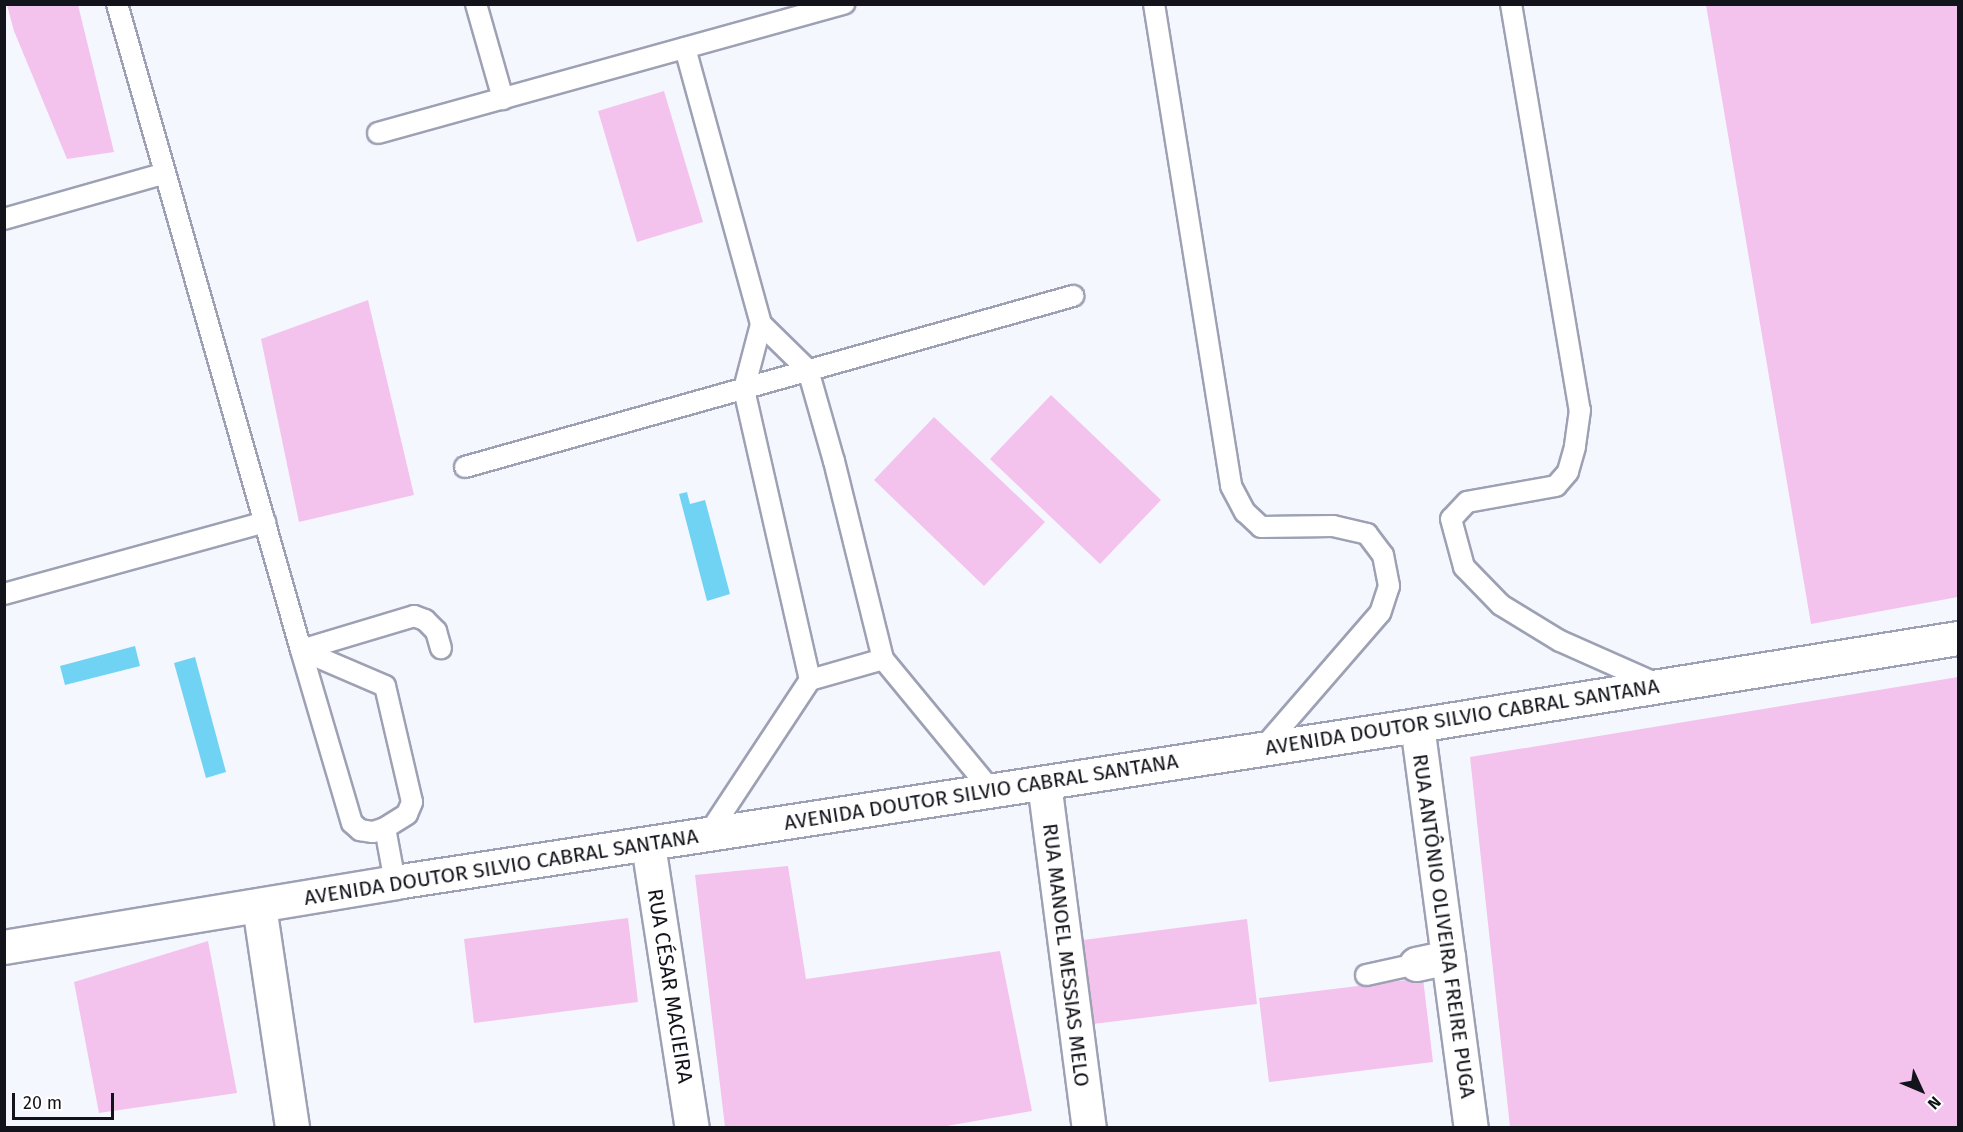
<!DOCTYPE html>
<html>
<head>
<meta charset="utf-8">
<style>
	body { margin:0 }
	#map { position:relative; width:1963px; height:1132px; overflow:hidden; background:#f5f7ff; font-family:"Fira Sans",sans-serif }
	div>[style] { position:absolute }
	[style*='--x'] { left:calc(var(--x)*1px); top:calc(var(--y)*1px); width:calc(var(--w)*1px); rotate:calc(var(--a)*1deg) }
	.green>* { inset:0; background:#f3c3ed }
	.water>* { inset:0; background:#70d3f3 }
	.roads { filter:drop-shadow(2px 0 #9da1b3) drop-shadow(-2px 0 #9da1b3) drop-shadow(0 2px #9da1b3) drop-shadow(0 -2px #9da1b3) }
	.service>* { height:20px; margin:-10px; padding:0 10px; transform-origin:10px; border-radius:10px; background:#fff }
	.minor>* { height:33px; margin:-16.5px; padding:0 16.5px; transform-origin:16.5px; border-radius:16.5px; background:#fff }
	.tertiary>* { height:33px; margin:-16.5px; padding:0 16.5px; transform-origin:16.5px; border-radius:16.5px; background:#fff }
	span { translate:-50% -50%; white-space:nowrap; text-align:center; line-height:1.15; -webkit-text-stroke:5px #fff; paint-order:stroke }
	.street-label { font-size:21px; color:#13141b }
	.frame { position:absolute; inset:0; border:6px solid #13141b; pointer-events:none }
	.north { position:absolute; left:1891px; top:1060px; width:60px; height:60px; -webkit-text-stroke:4px #fff; paint-order:stroke; rotate:134deg; font-size:16px; font-weight:700; line-height:24px; text-align:center; color:#13141b }
	.north::after { content:''; display:block; margin:auto; width:21px; height:27px; background:#13141b; clip-path:polygon(50% 0,100% 100%,50% 72%,0 100%) }
	.scale { position:absolute; left:12px; top:1093px; width:102px; height:27px; box-sizing:border-box; border:3px solid #13141b; border-top:0; padding-left:8px; font-size:18px; line-height:21px; white-space:nowrap; color:#13141b; -webkit-text-stroke:4px #fff; paint-order:stroke }
</style>
</head>
<body>
<div id="map">
	<div class="green">
		<div style="clip-path:polygon(7px 5px,78px 5px,114px 152px,67px 159px,14px 31px)"></div>
		<div style="clip-path:polygon(1706px 5px,1958px 5px,1958px 597px,1811px 624px)"></div>
		<div style="clip-path:polygon(664px 91px,703px 222px,637px 242px,598px 111px)"></div>
		<div style="clip-path:polygon(368px 300px,414px 495px,299px 522px,261px 339px)"></div>
		<div style="clip-path:polygon(1051px 395px,1161px 500px,1100px 564px,990px 459px)"></div>
		<div style="clip-path:polygon(934px 417px,1045px 522px,984px 586px,874px 480px)"></div>
		<div style="clip-path:polygon(1958px 677px,1958px 1127px,1510px 1127px,1470px 757px)"></div>
		<div style="clip-path:polygon(788px 866px,806px 979px,1000px 951px,1032px 1111px,941px 1127px,725px 1127px,695px 875px)"></div>
		<div style="clip-path:polygon(628px 918px,638px 1002px,474px 1023px,464px 939px)"></div>
		<div style="clip-path:polygon(1247px 919px,1257px 1004px,1093px 1024px,1083px 940px)"></div>
		<div style="clip-path:polygon(208px 941px,237px 1093px,99px 1113px,74px 982px)"></div>
		<div style="clip-path:polygon(1423px 978px,1433px 1062px,1269px 1082px,1259px 998px)"></div>
	</div>
	<div class="water">
		<div style="clip-path:polygon(687px 492px,690px 504px,705px 500px,730px 594px,707px 601px,679px 494px)"></div>
		<div style="clip-path:polygon(135px 646px,140px 666px,65px 685px,60px 666px)"></div>
		<div style="clip-path:polygon(195px 657px,226px 772px,206px 778px,174px 663px)"></div>
	</div>
	<div class="roads">
		<div class="service">
			<div style="--x:117;--y:4;--w:672;--a:74.1"></div>
			<div style="--x:301;--y:650;--w:180;--a:73.6"></div>
			<div style="--x:352;--y:823;--w:11;--a:41"></div>
			<div style="--x:360;--y:830;--w:13;--a:9"></div>
			<div style="--x:373;--y:832;--w:13;--a:-18"></div>
			<div style="--x:385;--y:828;--w:26;--a:-32"></div>
			<div style="--x:407;--y:814;--w:13;--a:-67"></div>
			<div style="--x:412;--y:802;--w:119;--a:-103.1"></div>
			<div style="--x:385;--y:686;--w:91;--a:-156.8"></div>
			<div style="--x:476;--y:4;--w:99;--a:74.1"></div>
			<div style="--x:1154;--y:4;--w:488;--a:80.9"></div>
			<div style="--x:1231;--y:486;--w:30;--a:62"></div>
			<div style="--x:1245;--y:512;--w:22;--a:43"></div>
			<div style="--x:1261;--y:527;--w:72;--a:-0.8"></div>
			<div style="--x:1333;--y:526;--w:35;--a:13"></div>
			<div style="--x:1367;--y:534;--w:26;--a:53"></div>
			<div style="--x:1383;--y:555;--w:32;--a:79"></div>
			<div style="--x:1389;--y:586;--w:28;--a:108"></div>
			<div style="--x:1380;--y:613;--w:180;--a:130.9"></div>
			<div style="--x:1511;--y:4;--w:412;--a:80.4"></div>
			<div style="--x:1580;--y:410;--w:37;--a:98"></div>
			<div style="--x:1575;--y:447;--w:26;--a:106"></div>
			<div style="--x:1568;--y:472;--w:18;--a:131"></div>
			<div style="--x:1556;--y:486;--w:90;--a:169.8"></div>
			<div style="--x:1467;--y:502;--w:23;--a:133"></div>
			<div style="--x:1451;--y:519;--w:50;--a:74.8"></div>
			<div style="--x:1464;--y:567;--w:53;--a:45.8"></div>
			<div style="--x:1501;--y:605;--w:69;--a:31.4"></div>
			<div style="--x:1560;--y:641;--w:106;--a:23.9"></div>
			<div style="--x:685;--y:48;--w:286;--a:74.6"></div>
			<div style="--x:761;--y:324;--w:66;--a:44.4"></div>
			<div style="--x:808;--y:370;--w:95;--a:74.1"></div>
			<div style="--x:834;--y:461;--w:204;--a:76.1"></div>
			<div style="--x:883;--y:659;--w:170;--a:50.5"></div>
			<div style="--x:378;--y:133;--w:484;--a:-15.5"></div>
			<div style="--x:4;--y:219;--w:167;--a:-15.9"></div>
			<div style="--x:465;--y:467;--w:632;--a:-15.71"></div>
			<div style="--x:4;--y:594;--w:271;--a:-15.4"></div>
			<div style="--x:301;--y:650;--w:118;--a:-16.7"></div>
			<div style="--x:414;--y:616;--w:12;--a:20"></div>
			<div style="--x:425;--y:620;--w:16;--a:45"></div>
			<div style="--x:436;--y:631;--w:18;--a:74"></div>
			<div style="--x:810;--y:680;--w:76;--a:-16"></div>
			<div style="--x:385;--y:828;--w:55;--a:79.5"></div>
			<div style="--x:709;--y:833;--w:183;--a:-56.6"></div>
			<div style="--x:810;--y:680;--w:298;--a:-102.8"></div>
			<div style="--x:744;--y:389;--w:67;--a:-75.3"></div>
			<div style="--x:1366;--y:975;--w:51;--a:-12.4"></div>
		</div>
		<div class="minor">
			<div style="--x:1417;--y:725;--w:407;--a:82.4"></div>
			<div style="--x:1044;--y:783;--w:348;--a:82.6"></div>
			<div style="--x:648;--y:845;--w:286;--a:81.2"></div>
			<div style="--x:259;--y:906;--w:224;--a:81.5"></div>
			<div style="--x:1416;--y:964;--w:33;--a:-12"></div>
		</div>
		<div class="tertiary">
			<div style="--x:4;--y:947;--w:396;--a:-9.4"></div>
			<div style="--x:395;--y:882;--w:1034;--a:-8.73"></div>
			<div style="--x:1417;--y:725;--w:548;--a:-9.14"></div>
		</div>
	</div>
	<div class="street-label">
		<span style="left:1462px;top:717px;rotate:-9deg">AVENIDA DOUTOR SILVIO CABRAL SANTANA</span>
		<span style="left:981px;top:792px;rotate:-9deg">AVENIDA DOUTOR SILVIO CABRAL SANTANA</span>
		<span style="left:501px;top:867px;rotate:-9deg">AVENIDA DOUTOR SILVIO CABRAL SANTANA</span>
		<span style="left:1444px;top:926px;rotate:82deg">RUA ANTÔNIO OLIVEIRA FREIRE PUGA</span>
		<span style="left:1066px;top:955px;rotate:83deg">RUA MANOEL MESSIAS MELO</span>
		<span style="left:670px;top:986px;rotate:81deg">RUA CÉSAR MACIEIRA</span>
	</div>
	<div class="frame"></div>
	<div class="north">N</div>
	<div class="scale">20 m</div>
</div>
</body>
</html>
